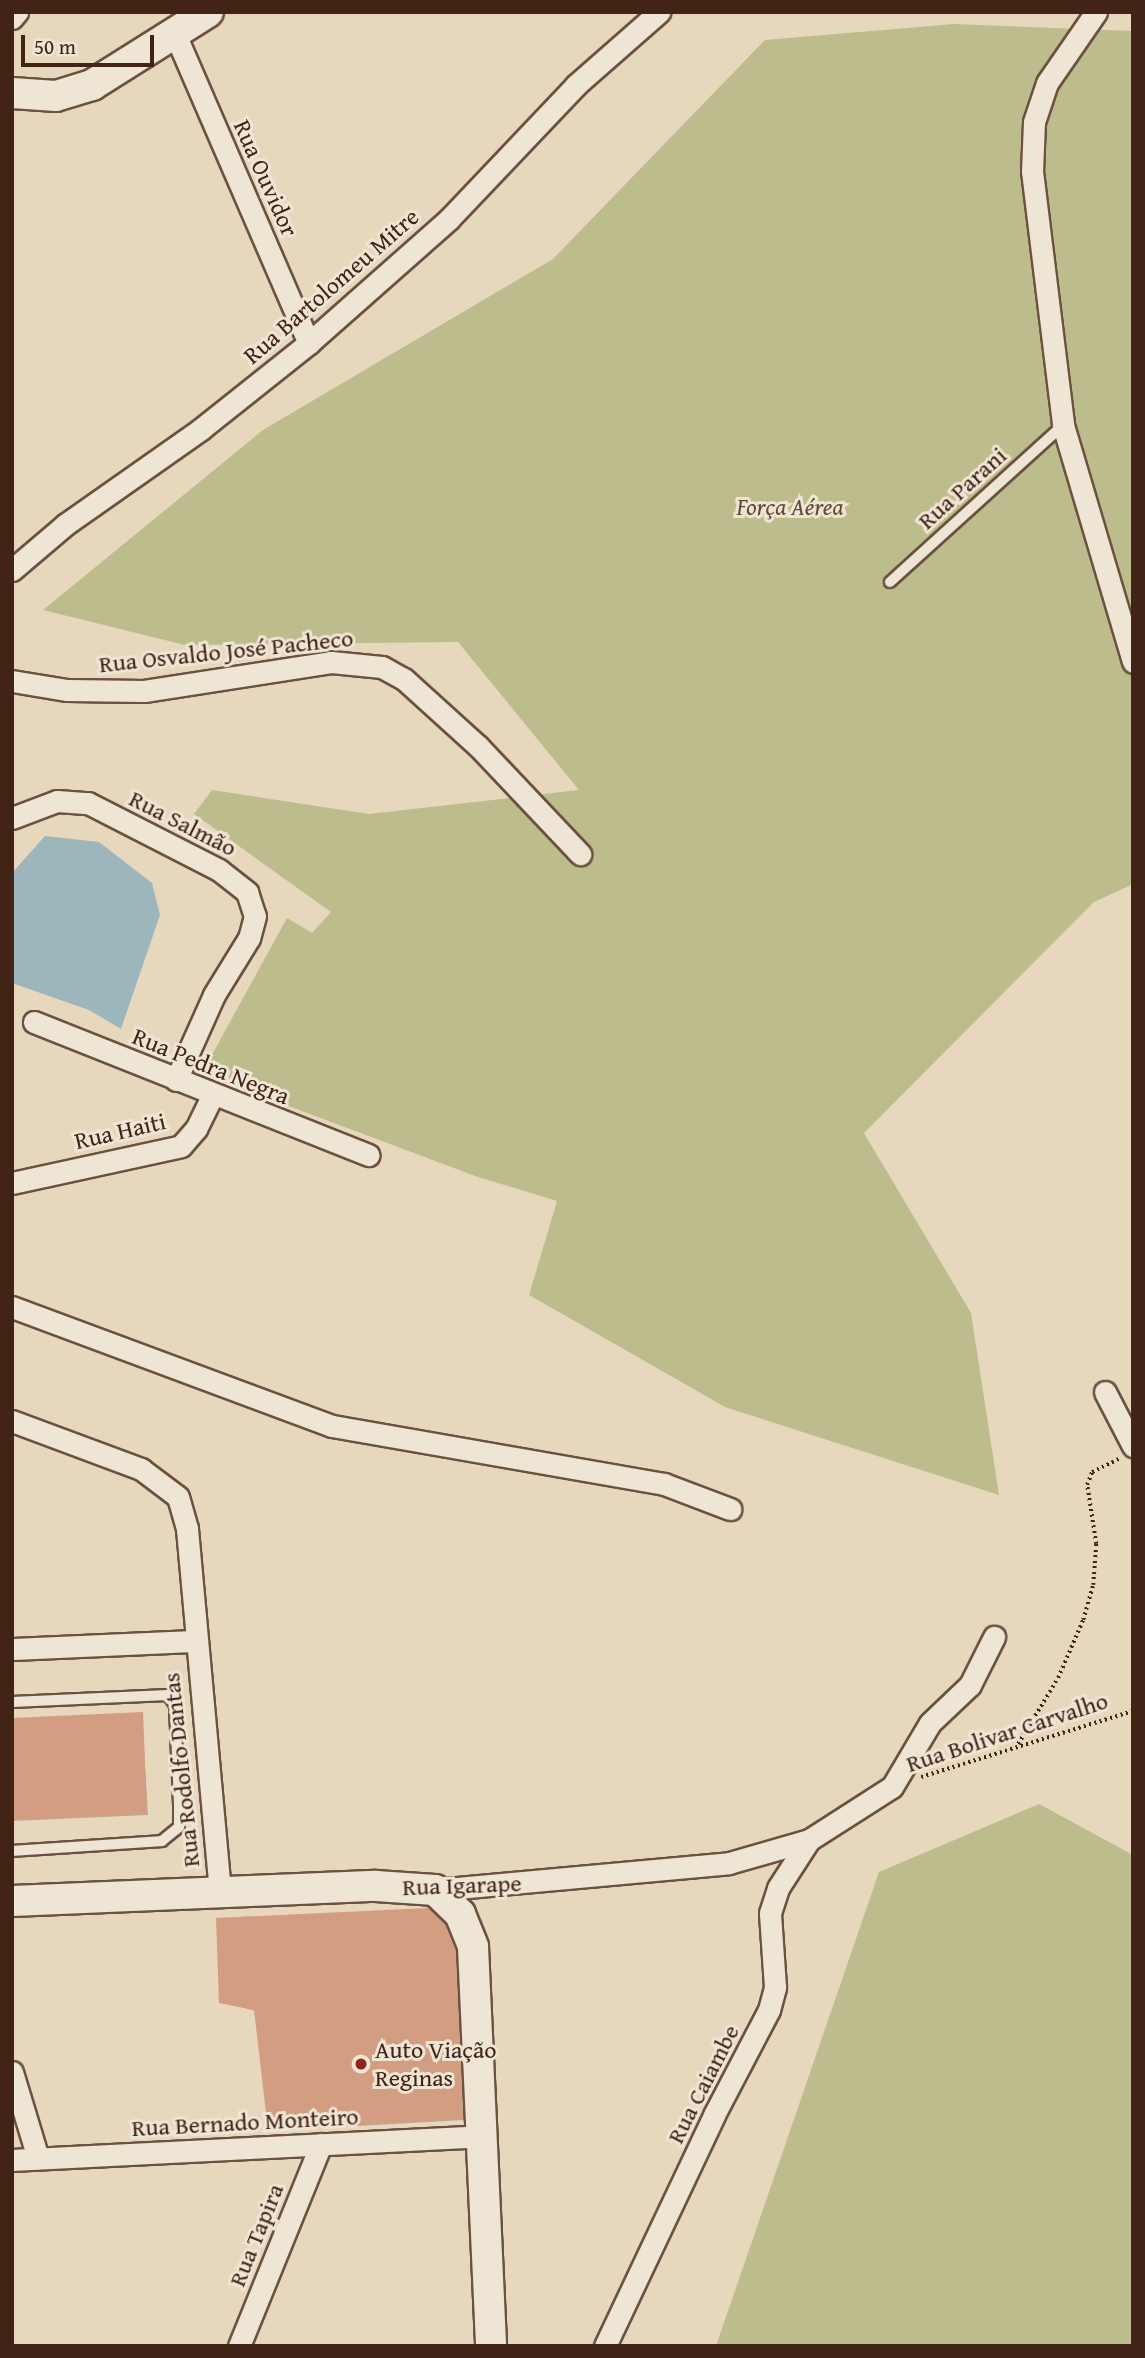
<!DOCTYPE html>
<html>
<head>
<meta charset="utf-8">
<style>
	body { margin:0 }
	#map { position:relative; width:1145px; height:2358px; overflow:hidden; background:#e7d7bd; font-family:"Gentium Book Plus",serif }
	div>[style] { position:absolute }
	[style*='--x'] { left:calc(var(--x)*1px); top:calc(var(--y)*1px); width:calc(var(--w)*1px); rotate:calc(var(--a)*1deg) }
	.green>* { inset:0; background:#bdbc8c }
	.water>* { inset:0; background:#9db6bc }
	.shadow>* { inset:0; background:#0003 }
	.building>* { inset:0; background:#d29d80 }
	.path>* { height:3.5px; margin-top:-1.75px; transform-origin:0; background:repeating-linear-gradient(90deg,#422417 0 2px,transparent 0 5.5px) }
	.roads { filter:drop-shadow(2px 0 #6b5140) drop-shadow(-2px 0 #6b5140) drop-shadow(0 2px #6b5140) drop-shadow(0 -2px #6b5140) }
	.lane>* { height:10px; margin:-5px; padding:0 5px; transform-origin:5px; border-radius:5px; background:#efe5d4 }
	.street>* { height:21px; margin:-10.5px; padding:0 10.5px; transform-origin:10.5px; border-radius:10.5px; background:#efe5d4 }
	.secondary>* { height:30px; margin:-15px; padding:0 15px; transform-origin:15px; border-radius:15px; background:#efe5d4 }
	.dots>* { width:19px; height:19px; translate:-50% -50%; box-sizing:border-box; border:4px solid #efe5d4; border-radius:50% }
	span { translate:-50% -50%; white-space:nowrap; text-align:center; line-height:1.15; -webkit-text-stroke:6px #efe5d4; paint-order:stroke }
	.street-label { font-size:24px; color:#422417 }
	.park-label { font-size:24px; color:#614a34; font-style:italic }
	.poi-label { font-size:24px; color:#422417 }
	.left { translate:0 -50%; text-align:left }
	.frame { position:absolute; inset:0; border:14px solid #422417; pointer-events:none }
	.scale { position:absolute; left:21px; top:35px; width:133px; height:32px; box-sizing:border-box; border:4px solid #422417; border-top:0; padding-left:9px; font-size:21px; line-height:24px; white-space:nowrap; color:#422417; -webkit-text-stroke:5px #efe5d4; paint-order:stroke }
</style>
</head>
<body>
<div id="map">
	<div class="green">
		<div style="clip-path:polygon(954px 24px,1133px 31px,1133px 884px,1094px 902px,864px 1133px,971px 1313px,999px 1495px,725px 1407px,529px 1295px,557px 1201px,478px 1177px,227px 1083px,231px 1071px,208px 1062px,287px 918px,312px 933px,331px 912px,194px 814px,212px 790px,369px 814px,579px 790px,458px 642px,185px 645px,43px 610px,263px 430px,553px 259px,765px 40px)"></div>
		<div style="clip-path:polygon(1039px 1804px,1133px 1855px,1133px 2346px,716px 2346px,879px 1872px)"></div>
	</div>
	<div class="water">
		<div style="clip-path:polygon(45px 836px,99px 842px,152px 883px,160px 915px,121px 1029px,89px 1010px,12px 983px,12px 873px)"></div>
	</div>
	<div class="shadow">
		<div style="clip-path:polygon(142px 1714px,148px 1815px,12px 1821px,12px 1720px)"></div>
		<div style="clip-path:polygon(446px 1928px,457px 1954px,464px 2120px,271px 2131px,256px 2011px,221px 2002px)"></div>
	</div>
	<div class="building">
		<div style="clip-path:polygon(143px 1712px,147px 1814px,12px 1820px,12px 1718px)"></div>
		<div style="clip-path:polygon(428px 1908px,445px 1924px,456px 1951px,463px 2119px,268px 2130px,254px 2010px,219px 2003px,216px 1918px)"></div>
	</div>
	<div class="path">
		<div style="--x:1018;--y:1744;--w:77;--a:-58.8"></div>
		<div style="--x:1058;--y:1678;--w:63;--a:-66.7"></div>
		<div style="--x:1083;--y:1620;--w:36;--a:-74"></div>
		<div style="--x:1093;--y:1585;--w:41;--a:-85.8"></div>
		<div style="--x:1096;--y:1544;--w:60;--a:-98.7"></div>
		<div style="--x:1087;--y:1485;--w:14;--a:-69"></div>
		<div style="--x:1092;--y:1472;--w:32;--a:-26"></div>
		<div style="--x:921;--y:1777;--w:222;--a:-17.3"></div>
	</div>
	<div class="roads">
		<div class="lane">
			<div style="--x:890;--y:582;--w:234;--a:-42.2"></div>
			<div style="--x:12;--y:1702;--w:156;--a:-2.6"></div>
			<div style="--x:168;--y:1695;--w:12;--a:55"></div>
			<div style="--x:175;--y:1705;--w:99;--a:87.7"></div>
			<div style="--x:179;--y:1804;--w:23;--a:90"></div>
			<div style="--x:179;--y:1827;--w:22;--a:141"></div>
			<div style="--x:162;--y:1841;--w:150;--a:176.2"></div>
		</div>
		<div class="street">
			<div style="--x:1096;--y:12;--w:86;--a:124.6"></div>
			<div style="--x:1047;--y:83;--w:41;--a:108.4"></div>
			<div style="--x:1034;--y:122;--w:49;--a:92.3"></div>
			<div style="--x:1032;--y:171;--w:256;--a:83"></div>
			<div style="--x:1063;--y:425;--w:247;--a:73.5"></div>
			<div style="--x:12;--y:18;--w:8;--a:-50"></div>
			<div style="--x:175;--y:34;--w:337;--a:66.6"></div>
			<div style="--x:12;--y:570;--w:71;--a:-40.4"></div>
			<div style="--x:66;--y:524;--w:165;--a:-35.1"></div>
			<div style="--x:201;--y:429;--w:138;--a:-38.5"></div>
			<div style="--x:309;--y:343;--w:187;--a:-41.5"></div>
			<div style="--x:449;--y:219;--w:185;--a:-46.5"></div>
			<div style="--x:576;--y:85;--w:111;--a:-41.3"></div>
			<div style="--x:12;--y:681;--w:56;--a:9.3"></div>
			<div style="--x:67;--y:690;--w:77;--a:0.7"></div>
			<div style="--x:144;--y:691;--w:189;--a:-8.8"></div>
			<div style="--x:331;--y:662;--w:51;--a:5.6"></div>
			<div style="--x:382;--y:667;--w:25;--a:29"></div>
			<div style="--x:404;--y:679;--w:100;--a:42.2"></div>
			<div style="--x:478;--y:746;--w:149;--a:46.6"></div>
			<div style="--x:12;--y:818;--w:48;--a:-20.7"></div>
			<div style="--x:57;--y:801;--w:31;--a:4"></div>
			<div style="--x:88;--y:803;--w:147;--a:27.1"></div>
			<div style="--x:219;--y:870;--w:36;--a:38"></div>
			<div style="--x:247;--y:892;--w:25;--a:72"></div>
			<div style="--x:255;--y:916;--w:23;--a:105"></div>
			<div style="--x:249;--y:938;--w:67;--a:121.6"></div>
			<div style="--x:214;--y:995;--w:93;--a:114.1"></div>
			<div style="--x:34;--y:1022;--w:360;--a:21.7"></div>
			<div style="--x:12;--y:1183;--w:173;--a:-12.3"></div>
			<div style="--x:181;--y:1146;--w:23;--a:-49"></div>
			<div style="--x:196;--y:1129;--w:39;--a:-64"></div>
			<div style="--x:12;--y:1307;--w:341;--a:20.4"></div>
			<div style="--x:332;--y:1426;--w:337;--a:9.9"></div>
			<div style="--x:664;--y:1484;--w:71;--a:20.7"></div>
			<div style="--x:1105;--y:1392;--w:61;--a:62.6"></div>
			<div style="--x:12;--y:1421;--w:138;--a:20.4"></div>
			<div style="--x:141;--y:1469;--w:46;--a:37.1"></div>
			<div style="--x:178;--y:1497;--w:33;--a:74"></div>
			<div style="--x:187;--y:1529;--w:366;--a:84.8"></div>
			<div style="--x:12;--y:1649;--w:182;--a:-2.5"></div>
			<div style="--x:435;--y:1890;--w:295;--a:-5.2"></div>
			<div style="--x:729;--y:1863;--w:83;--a:-16"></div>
			<div style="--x:809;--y:1840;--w:98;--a:-32.6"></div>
			<div style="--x:892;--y:1787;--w:74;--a:-59.3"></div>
			<div style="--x:930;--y:1723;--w:55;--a:-43.5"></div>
			<div style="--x:970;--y:1685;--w:54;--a:-63.4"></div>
			<div style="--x:12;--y:2072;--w:90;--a:73.2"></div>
			<div style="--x:12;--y:2160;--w:469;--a:-2.9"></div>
			<div style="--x:239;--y:2346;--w:218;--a:-67.9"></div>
			<div style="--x:605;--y:2346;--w:255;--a:-64.7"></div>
			<div style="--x:714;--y:2115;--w:119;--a:-62.4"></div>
			<div style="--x:769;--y:2010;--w:24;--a:-75"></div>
			<div style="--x:775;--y:1987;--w:74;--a:-93.9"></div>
			<div style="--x:770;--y:1913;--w:26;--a:-72"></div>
			<div style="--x:778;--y:1888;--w:57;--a:-57.1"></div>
		</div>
		<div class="secondary">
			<div style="--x:12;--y:93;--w:44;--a:3.9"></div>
			<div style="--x:56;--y:96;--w:38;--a:-17"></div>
			<div style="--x:92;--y:85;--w:137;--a:-32.2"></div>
			<div style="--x:12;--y:1901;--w:364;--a:-2.4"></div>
			<div style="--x:376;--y:1886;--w:59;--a:3.9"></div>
			<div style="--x:435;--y:1890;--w:35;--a:44"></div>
			<div style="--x:460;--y:1914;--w:35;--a:68"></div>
			<div style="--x:473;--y:1947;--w:399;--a:87.4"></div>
		</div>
	</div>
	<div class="dots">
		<div style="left:361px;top:2064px;background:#8f2418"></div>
	</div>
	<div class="street-label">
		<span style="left:266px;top:178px;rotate:66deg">Rua Ouvidor</span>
		<span style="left:331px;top:286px;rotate:-41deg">Rua Bartolomeu Mitre</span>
		<span style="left:962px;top:488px;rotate:-42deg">Rua Parani</span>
		<span style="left:226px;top:651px;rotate:-6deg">Rua Osvaldo José Pacheco</span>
		<span style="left:183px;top:823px;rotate:27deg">Rua Salmão</span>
		<span style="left:211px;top:1066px;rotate:22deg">Rua Pedra Negra</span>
		<span style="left:120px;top:1131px;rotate:-13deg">Rua Haiti</span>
		<span style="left:1007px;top:1732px;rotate:-18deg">Rua Bolivar Carvalho</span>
		<span style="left:181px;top:1770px;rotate:-96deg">Rua Rodolfo Dantas</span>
		<span style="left:462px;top:1885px;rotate:-2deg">Rua Igarape</span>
		<span style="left:703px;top:2084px;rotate:-63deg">Rua Caiambe</span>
		<span style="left:245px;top:2122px;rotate:-3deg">Rua Bernado Monteiro</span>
		<span style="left:256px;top:2235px;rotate:-68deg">Rua Tapira</span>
	</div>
	<div class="park-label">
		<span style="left:790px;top:507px">Força Aérea</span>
	</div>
	<div class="poi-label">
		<span class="left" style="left:375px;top:2064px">Auto Viação<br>Reginas</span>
	</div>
	<div class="frame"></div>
	<div class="scale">50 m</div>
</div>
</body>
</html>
